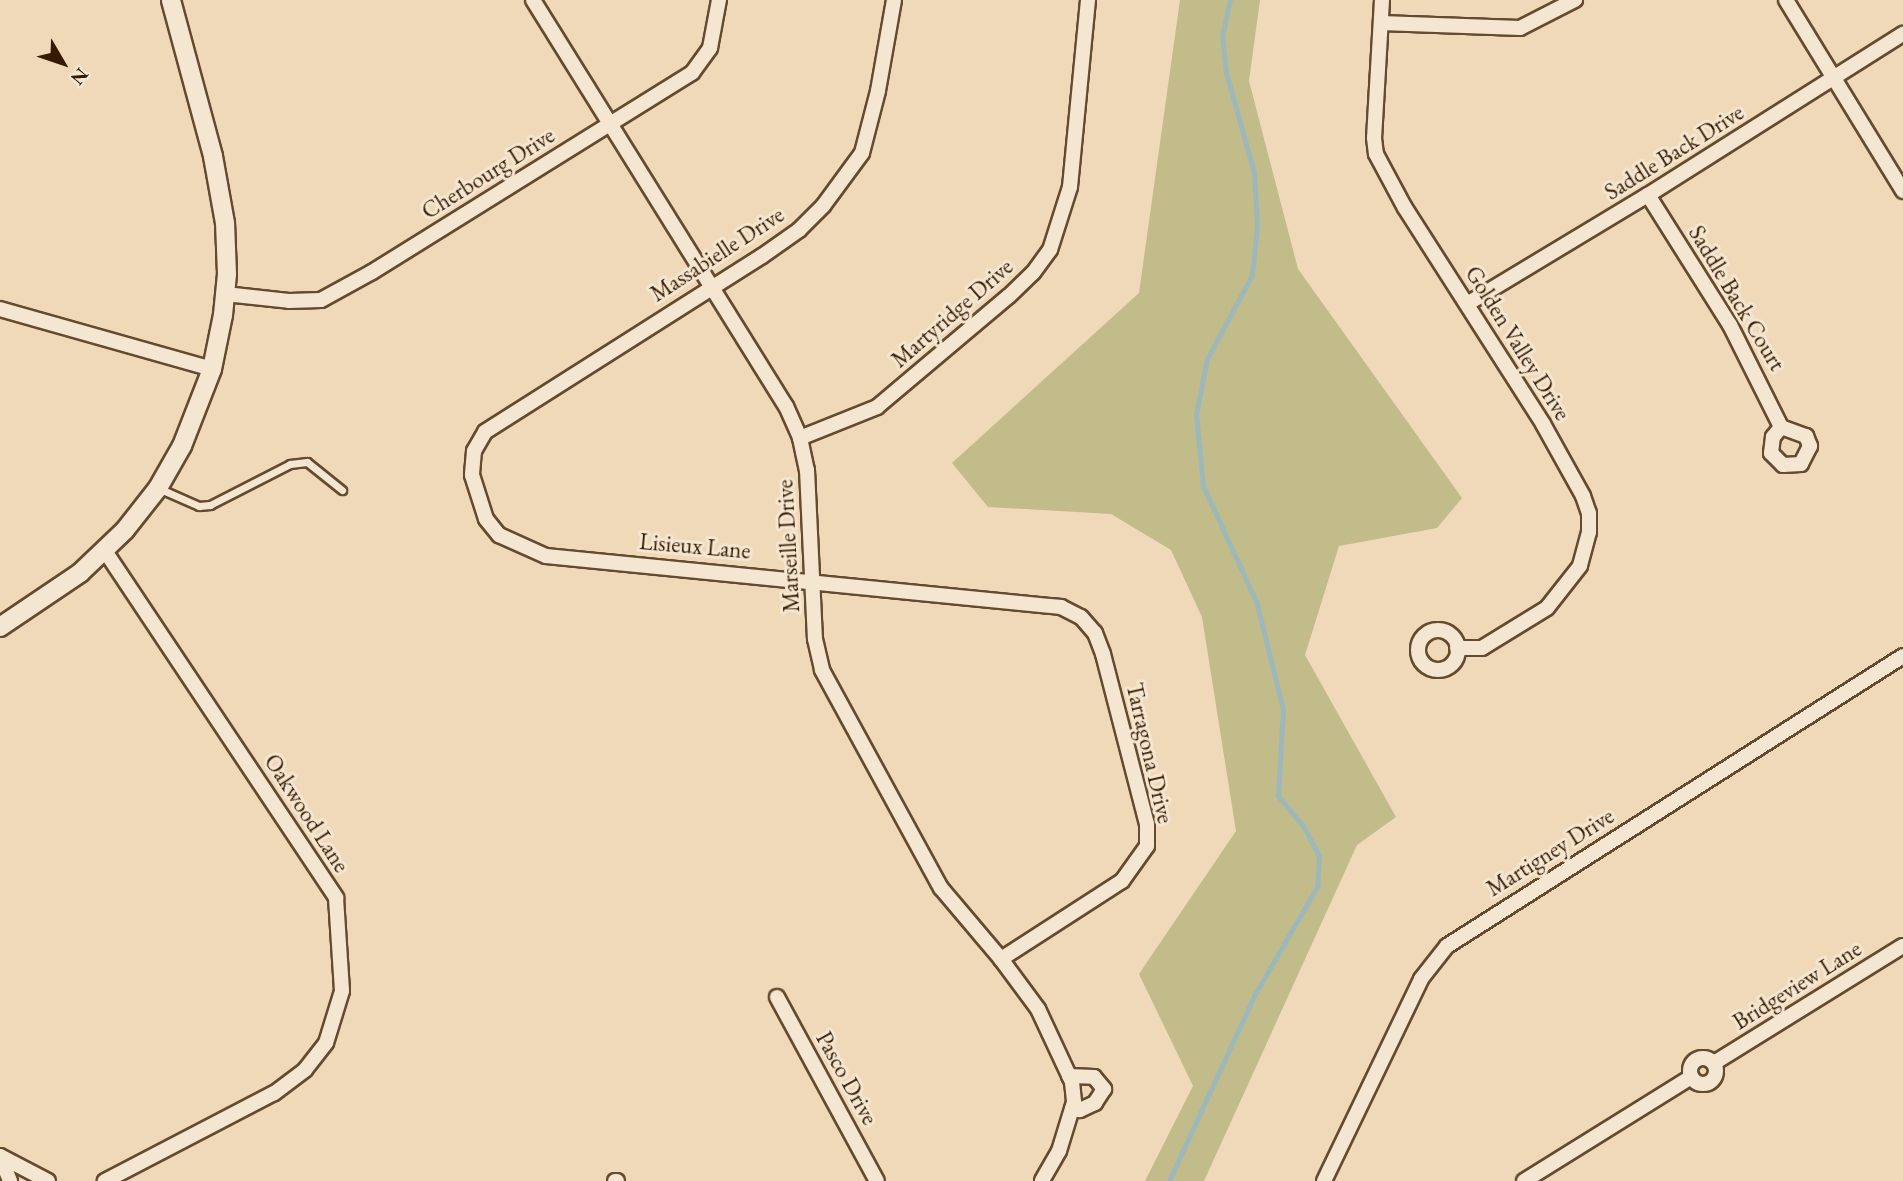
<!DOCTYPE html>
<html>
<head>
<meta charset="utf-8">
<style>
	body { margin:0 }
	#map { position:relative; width:1903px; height:1181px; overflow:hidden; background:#efd9b8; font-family:"EB Garamond",serif }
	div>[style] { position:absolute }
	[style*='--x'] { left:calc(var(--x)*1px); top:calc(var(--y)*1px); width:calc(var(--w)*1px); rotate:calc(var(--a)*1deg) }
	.green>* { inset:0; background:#c1bc89 }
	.stream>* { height:4.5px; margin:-2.25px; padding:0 2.25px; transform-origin:2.25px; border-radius:2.25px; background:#9eb8b9 }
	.roads { filter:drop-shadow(2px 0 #644a2e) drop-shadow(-2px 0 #644a2e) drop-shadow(0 2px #644a2e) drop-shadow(0 -2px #644a2e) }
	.service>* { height:7px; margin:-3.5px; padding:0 3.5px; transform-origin:3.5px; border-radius:3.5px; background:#f5e6d1 }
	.minor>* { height:14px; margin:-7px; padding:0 7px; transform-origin:7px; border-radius:7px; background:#f5e6d1 }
	.minor>.ring { margin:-7px; padding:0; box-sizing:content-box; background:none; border:14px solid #f5e6d1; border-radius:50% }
	.tertiary>* { height:18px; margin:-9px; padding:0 9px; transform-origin:9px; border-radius:9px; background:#f5e6d1 }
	span { translate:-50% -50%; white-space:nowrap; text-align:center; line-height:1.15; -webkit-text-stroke:6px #f5e6d1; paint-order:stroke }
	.street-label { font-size:23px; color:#361b00 }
	.north { position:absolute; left:28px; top:28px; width:70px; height:70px; -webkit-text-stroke:5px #f5e6d1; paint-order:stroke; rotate:129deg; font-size:19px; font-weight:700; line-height:28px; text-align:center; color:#361b00 }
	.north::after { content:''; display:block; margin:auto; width:24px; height:32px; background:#361b00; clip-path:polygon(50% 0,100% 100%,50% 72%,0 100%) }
</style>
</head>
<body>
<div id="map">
	<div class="green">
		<div style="clip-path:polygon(1180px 0,1260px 0,1249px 81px,1298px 269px,1462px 498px,1437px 528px,1339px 546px,1305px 655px,1396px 817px,1357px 845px,1204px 1181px,1145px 1181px,1193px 1086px,1139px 974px,1236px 831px,1202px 617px,1171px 550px,1111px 514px,988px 507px,952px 463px,1139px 293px)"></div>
	</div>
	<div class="stream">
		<div style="--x:1169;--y:1181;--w:204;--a:-65.3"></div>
		<div style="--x:1254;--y:996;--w:126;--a:-60"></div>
		<div style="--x:1317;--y:887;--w:31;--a:-86"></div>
		<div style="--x:1319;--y:856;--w:34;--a:-118"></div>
		<div style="--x:1303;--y:826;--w:39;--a:-130"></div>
		<div style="--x:1278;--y:796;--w:86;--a:-86.7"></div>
		<div style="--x:1283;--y:710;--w:109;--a:-103.8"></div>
		<div style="--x:1257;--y:604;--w:130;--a:-114.6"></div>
		<div style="--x:1203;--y:486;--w:71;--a:-95.6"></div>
		<div style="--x:1196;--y:415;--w:57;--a:-78.9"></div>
		<div style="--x:1207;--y:359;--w:95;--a:-61.8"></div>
		<div style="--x:1252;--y:275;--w:49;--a:-84.2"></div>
		<div style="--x:1257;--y:226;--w:53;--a:-93.2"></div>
		<div style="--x:1254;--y:173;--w:104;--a:-105.6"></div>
		<div style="--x:1226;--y:73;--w:36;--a:-96"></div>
		<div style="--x:1222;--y:37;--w:38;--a:-78"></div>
	</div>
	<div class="roads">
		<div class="service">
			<div style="--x:158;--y:488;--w:45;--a:23.7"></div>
			<div style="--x:199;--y:506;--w:11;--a:-5"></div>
			<div style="--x:210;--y:505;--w:90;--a:-27.1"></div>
			<div style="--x:290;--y:464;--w:17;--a:-7"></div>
			<div style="--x:307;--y:462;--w:45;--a:38.7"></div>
		</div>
		<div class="minor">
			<div style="--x:533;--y:0;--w:478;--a:58.1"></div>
			<div style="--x:786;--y:406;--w:35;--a:66"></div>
			<div style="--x:800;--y:438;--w:33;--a:78"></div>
			<div style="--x:807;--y:470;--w:169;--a:87.3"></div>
			<div style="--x:815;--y:639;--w:32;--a:77"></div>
			<div style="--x:822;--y:670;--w:248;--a:61.4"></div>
			<div style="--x:941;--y:888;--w:93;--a:49.8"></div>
			<div style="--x:1001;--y:959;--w:62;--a:53.5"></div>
			<div style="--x:1038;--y:1009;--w:81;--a:65"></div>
			<div style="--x:1072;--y:1082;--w:20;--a:84"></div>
			<div style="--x:1074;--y:1102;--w:51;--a:107"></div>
			<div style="--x:1059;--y:1151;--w:34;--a:120"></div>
			<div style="--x:894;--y:0;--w:92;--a:100"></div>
			<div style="--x:878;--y:91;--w:64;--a:104.5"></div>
			<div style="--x:862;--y:153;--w:66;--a:126.3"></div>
			<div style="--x:823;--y:206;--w:34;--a:135"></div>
			<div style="--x:799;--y:230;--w:45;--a:144.9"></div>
			<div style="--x:762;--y:256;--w:328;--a:147.6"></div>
			<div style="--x:485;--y:432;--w:22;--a:120"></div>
			<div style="--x:474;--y:451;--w:24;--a:95"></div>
			<div style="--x:472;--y:475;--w:46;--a:72.3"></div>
			<div style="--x:486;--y:519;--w:21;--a:51"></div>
			<div style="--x:499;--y:535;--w:51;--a:24.1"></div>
			<div style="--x:546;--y:556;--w:518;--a:5.66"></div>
			<div style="--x:1061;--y:607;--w:22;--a:27"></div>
			<div style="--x:1081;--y:617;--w:21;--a:49"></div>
			<div style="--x:1095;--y:633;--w:22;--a:69"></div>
			<div style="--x:1103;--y:654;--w:176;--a:75.5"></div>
			<div style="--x:1147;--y:824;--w:22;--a:90"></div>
			<div style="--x:1147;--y:846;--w:43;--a:125.5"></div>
			<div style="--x:1122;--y:881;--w:144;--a:147.2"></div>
			<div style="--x:1382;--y:0;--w:138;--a:93.3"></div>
			<div style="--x:1374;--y:138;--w:16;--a:83"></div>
			<div style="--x:1376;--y:154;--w:61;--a:61.8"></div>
			<div style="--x:1405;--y:208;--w:256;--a:57.4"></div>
			<div style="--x:1543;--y:424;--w:82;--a:60.9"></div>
			<div style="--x:1583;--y:496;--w:18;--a:71"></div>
			<div style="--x:1589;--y:513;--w:19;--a:90"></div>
			<div style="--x:1589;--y:532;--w:35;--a:105"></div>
			<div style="--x:1580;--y:566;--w:53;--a:128.2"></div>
			<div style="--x:1547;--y:608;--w:76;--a:148.4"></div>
			<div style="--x:1482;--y:648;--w:25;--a:180"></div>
			<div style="--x:1786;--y:0;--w:224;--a:58.5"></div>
			<div style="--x:1381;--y:23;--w:139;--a:2.1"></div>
			<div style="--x:1520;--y:28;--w:62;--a:-27"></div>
			<div style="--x:1648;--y:195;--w:154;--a:57.8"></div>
			<div style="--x:1730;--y:325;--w:114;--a:63.4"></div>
			<div style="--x:1781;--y:427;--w:27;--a:20"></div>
			<div style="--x:1806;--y:436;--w:11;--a:68"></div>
			<div style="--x:1810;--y:446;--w:20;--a:117"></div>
			<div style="--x:1801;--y:464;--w:18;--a:177"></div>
			<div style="--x:1783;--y:465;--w:17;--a:-135"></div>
			<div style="--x:1771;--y:453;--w:16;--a:-83"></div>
			<div style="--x:1773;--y:437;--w:13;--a:-51"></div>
			<div style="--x:225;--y:294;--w:64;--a:6.2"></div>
			<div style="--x:289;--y:301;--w:32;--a:-2"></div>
			<div style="--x:321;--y:300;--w:58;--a:-28.8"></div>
			<div style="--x:372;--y:272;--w:377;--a:-31.9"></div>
			<div style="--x:692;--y:73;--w:31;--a:-54"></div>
			<div style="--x:710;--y:48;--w:49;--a:-79.4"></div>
			<div style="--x:1467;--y:304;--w:211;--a:-31.1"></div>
			<div style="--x:1648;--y:195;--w:302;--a:-32.3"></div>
			<div style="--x:0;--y:309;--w:220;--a:15.8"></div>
			<div style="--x:800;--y:438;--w:83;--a:-21.9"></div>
			<div style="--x:877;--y:407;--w:172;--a:-40.1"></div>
			<div style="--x:1009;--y:296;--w:33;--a:-44"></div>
			<div style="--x:1033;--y:273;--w:29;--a:-54"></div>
			<div style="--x:1050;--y:250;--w:66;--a:-72.4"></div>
			<div style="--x:1070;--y:187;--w:188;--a:-84.5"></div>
			<div style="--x:105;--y:551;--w:417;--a:56.3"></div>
			<div style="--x:336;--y:898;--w:93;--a:86.3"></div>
			<div style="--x:342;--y:991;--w:54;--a:107.1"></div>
			<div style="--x:326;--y:1043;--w:34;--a:128"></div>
			<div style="--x:305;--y:1070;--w:39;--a:143"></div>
			<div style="--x:274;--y:1093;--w:191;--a:152.5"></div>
			<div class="ring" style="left:1418px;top:630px;width:26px;height:26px"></div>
			<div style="--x:777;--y:997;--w:209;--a:61.5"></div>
			<div class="ring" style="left:1690px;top:1058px;width:12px;height:12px"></div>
			<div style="--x:1714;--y:1063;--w:222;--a:-31.8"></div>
			<div style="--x:1069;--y:1076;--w:25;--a:2"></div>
			<div style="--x:1094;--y:1077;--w:16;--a:50"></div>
			<div style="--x:1104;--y:1089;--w:17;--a:123"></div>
			<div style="--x:1095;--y:1103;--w:17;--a:155"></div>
			<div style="--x:1080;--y:1110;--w:8;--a:-173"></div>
			<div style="--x:0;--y:1156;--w:54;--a:27.5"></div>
			<div style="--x:0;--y:1156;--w:27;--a:68"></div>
			<div style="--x:615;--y:1181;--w:2;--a:0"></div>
			<div style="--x:1324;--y:1181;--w:224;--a:-64.3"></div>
			<div style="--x:1421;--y:979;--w:42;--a:-51.8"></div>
			<div style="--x:1447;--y:946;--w:540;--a:-32.45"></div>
			<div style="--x:1524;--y:1181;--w:197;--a:-31.9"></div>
		</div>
		<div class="tertiary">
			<div style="--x:0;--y:627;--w:97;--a:-34"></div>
			<div style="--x:80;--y:573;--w:62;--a:-43.7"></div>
			<div style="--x:125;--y:530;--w:53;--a:-51.8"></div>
			<div style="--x:158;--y:488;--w:48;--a:-60.3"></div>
			<div style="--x:182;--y:446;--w:83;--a:-68.7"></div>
			<div style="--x:212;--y:369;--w:55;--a:-78.5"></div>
			<div style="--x:223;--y:315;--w:41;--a:-84.4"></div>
			<div style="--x:227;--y:274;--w:51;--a:-92.2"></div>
			<div style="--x:225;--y:223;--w:68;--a:-100.2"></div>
			<div style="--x:213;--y:156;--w:162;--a:-105.1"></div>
		</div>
	</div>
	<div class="street-label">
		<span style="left:1674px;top:152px;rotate:-32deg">Saddle Back Drive</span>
		<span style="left:488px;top:173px;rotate:-32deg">Cherbourg Drive</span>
		<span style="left:717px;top:254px;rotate:-33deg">Massabielle Drive</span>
		<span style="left:1737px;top:298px;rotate:59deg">Saddle Back Court</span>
		<span style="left:952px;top:313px;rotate:-41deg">Martyridge Drive</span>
		<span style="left:1518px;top:343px;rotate:58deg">Golden Valley Drive</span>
		<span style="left:695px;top:546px;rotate:5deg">Lisieux Lane</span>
		<span style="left:788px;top:546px;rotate:-93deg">Marseille Drive</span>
		<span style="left:1150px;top:753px;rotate:77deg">Tarragona Drive</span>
		<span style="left:307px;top:813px;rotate:57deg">Oakwood Lane</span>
		<span style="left:1550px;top:852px;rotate:-32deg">Martigney Drive</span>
		<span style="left:1797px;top:985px;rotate:-32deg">Bridgeview Lane</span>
		<span style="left:847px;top:1078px;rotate:61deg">Pasco Drive</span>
	</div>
	<div class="north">N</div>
</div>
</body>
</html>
